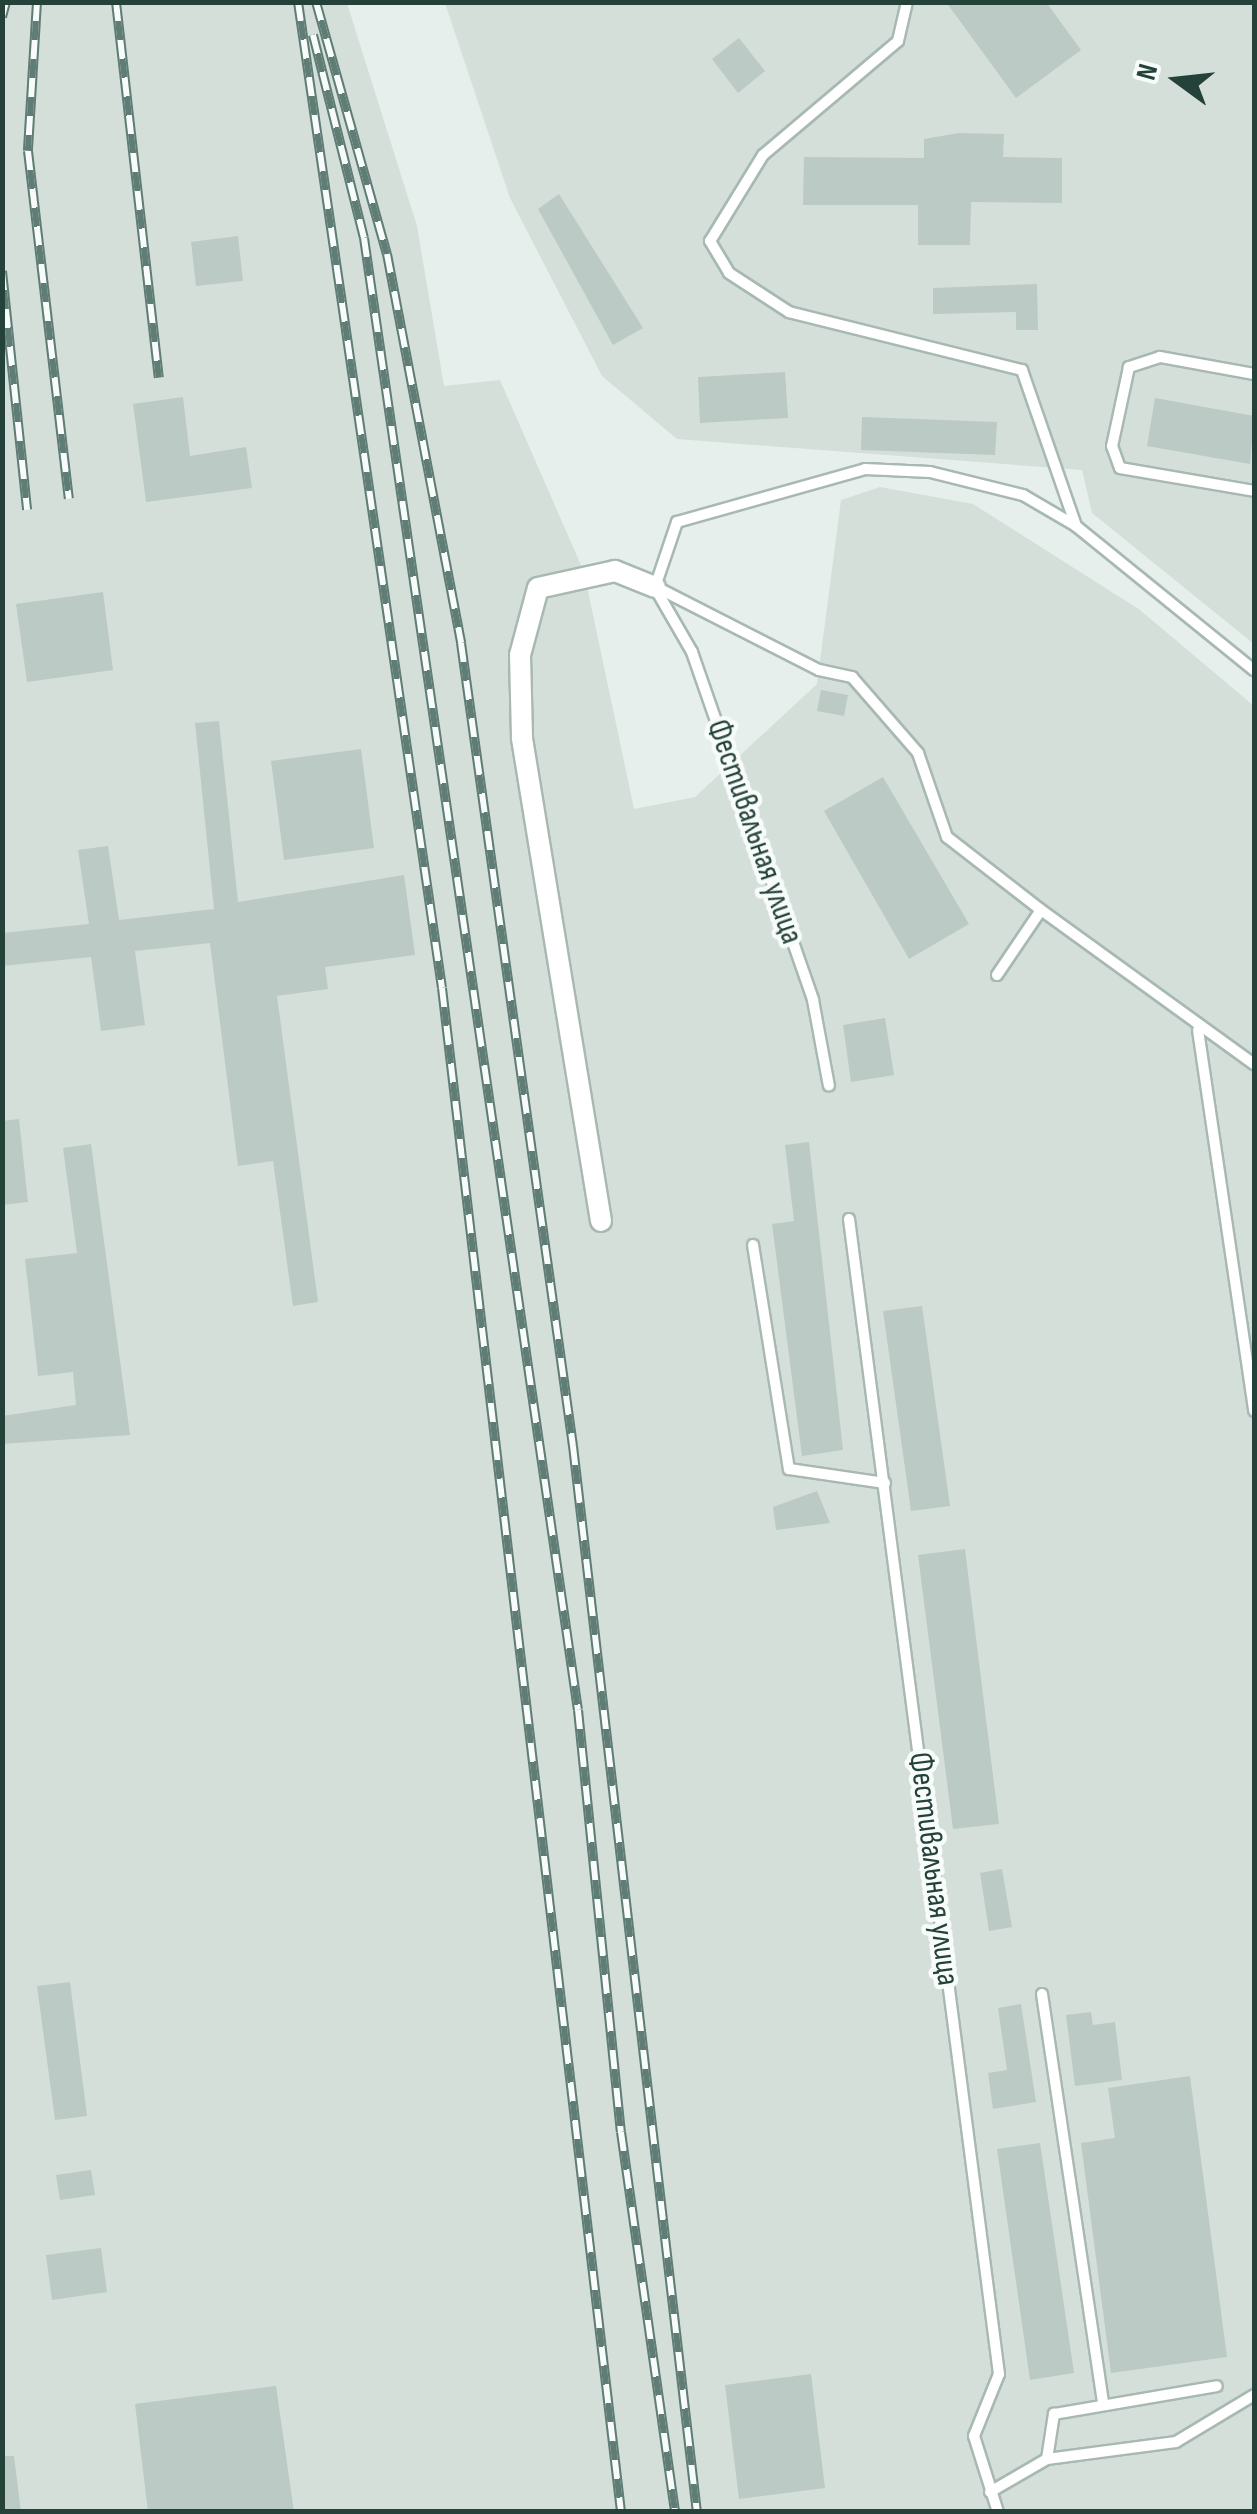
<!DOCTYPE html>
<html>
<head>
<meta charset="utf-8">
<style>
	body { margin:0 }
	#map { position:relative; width:1257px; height:2514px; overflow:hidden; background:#e6efeb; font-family:"Sofia Sans Condensed",sans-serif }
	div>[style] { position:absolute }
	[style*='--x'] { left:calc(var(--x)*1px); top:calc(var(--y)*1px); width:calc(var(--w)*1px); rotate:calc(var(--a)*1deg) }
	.built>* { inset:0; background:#d4dfda }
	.building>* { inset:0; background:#bbcac4 }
	.roads { filter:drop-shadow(2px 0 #a8b8b2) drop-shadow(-2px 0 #a8b8b2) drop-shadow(0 2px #a8b8b2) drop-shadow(0 -2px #a8b8b2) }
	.service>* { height:10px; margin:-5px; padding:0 5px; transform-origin:5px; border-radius:5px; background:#fff }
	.minor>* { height:20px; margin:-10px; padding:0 10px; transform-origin:10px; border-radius:10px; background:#fff }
	.rail>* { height:10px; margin-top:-5px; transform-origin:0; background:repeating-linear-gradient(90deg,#f7fbf9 0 19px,#5f7d75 0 38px); box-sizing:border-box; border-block:2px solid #5f7d75 }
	span { translate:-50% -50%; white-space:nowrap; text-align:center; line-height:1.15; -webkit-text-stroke:9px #f7fbf9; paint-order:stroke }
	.street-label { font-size:32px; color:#24423a }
	.frame { position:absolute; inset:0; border:5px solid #24423a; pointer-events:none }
	.north { position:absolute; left:1127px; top:30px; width:100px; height:100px; -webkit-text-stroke:8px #f7fbf9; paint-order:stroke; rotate:285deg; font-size:28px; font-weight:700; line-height:40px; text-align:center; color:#24423a }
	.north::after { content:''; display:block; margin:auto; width:35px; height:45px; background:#24423a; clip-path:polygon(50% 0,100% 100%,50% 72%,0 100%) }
</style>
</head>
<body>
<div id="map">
	<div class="built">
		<div style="clip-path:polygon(3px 3px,347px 3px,417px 226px,444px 386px,500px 380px,584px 572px,634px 809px,695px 797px,817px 684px,841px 500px,880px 487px,973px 504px,1140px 610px,1254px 706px,1254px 2511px,3px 2512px)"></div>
		<div style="clip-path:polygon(445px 3px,1254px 3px,1254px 644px,1092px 513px,1082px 470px,677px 439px,602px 376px,510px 198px)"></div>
	</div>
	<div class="building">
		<div style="clip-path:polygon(946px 2px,1046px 2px,1081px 50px,1016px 98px)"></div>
		<div style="clip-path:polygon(739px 38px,765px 71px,738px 93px,712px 59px)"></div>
		<div style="clip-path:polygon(959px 133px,1004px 134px,1003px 157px,1062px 158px,1062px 203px,971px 202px,970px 245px,918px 245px,918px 205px,803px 205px,804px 157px,924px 158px,924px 139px)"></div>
		<div style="clip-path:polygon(559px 194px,643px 328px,613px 345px,538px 209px)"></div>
		<div style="clip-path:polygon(238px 236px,243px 281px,196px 286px,191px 242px)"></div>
		<div style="clip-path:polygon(1037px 284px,1038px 330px,1016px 330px,1016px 312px,933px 314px,933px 288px)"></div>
		<div style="clip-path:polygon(785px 372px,788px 418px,700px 423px,698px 377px)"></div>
		<div style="clip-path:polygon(183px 397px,190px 456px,246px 447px,252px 488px,146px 502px,133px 404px)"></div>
		<div style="clip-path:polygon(1155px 398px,1254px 416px,1250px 464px,1147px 446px)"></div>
		<div style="clip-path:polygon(862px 417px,997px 422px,995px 455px,861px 450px)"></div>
		<div style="clip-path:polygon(103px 592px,113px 670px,27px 682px,16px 604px)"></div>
		<div style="clip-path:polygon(821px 690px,848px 695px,844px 716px,817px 711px)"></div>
		<div style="clip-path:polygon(219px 721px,238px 902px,404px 875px,415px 955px,325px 967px,328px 989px,277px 996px,318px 1302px,293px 1306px,273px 1161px,238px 1166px,210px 943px,135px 951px,145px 1025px,101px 1031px,91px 957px,2px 966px,2px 933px,89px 924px,78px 850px,108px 846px,119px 920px,214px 909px,195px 723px)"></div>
		<div style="clip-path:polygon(361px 749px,374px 848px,284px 860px,271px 761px)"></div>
		<div style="clip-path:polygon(883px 777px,969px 924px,909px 959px,824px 811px)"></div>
		<div style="clip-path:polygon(885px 1018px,894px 1075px,851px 1082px,843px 1025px)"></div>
		<div style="clip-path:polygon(19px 1119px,28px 1202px,2px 1205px,2px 1121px)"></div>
		<div style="clip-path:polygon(809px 1142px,843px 1450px,802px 1456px,772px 1224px,794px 1221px,785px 1145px)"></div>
		<div style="clip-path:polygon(91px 1144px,130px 1435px,2px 1444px,2px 1416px,76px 1405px,73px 1372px,38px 1376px,25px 1259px,77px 1253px,63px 1148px)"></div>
		<div style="clip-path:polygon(922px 1306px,950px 1506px,911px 1511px,883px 1311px)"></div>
		<div style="clip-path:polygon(817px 1491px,830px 1523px,776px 1530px,773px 1507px)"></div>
		<div style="clip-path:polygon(965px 1549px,999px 1824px,953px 1829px,918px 1555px)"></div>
		<div style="clip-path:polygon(1002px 1869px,1012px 1927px,989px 1931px,980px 1873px)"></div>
		<div style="clip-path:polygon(70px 1982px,87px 2116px,55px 2120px,37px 1986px)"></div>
		<div style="clip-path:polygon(1021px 2004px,1036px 2102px,993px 2109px,988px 2073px,1007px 2070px,998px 2008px)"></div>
		<div style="clip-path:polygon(1091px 2012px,1093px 2025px,1115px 2022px,1122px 2080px,1075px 2086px,1066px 2015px)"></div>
		<div style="clip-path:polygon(1190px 2076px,1227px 2357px,1111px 2373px,1081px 2143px,1115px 2138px,1108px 2088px)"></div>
		<div style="clip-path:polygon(1040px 2143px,1074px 2373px,1030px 2380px,997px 2149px)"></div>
		<div style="clip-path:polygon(91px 2170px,95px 2195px,60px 2200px,56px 2175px)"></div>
		<div style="clip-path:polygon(101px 2248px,107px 2292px,52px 2300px,46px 2255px)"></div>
		<div style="clip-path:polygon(811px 2374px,825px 2488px,739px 2499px,725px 2385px)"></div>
		<div style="clip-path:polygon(276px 2386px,294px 2512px,148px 2512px,135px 2404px)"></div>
		<div style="clip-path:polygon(2px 2456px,14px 2456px,21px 2512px,2px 2512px)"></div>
	</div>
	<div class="roads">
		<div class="service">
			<div style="--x:907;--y:2;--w:40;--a:103"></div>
			<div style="--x:898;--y:41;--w:177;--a:139.8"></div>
			<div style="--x:763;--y:155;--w:101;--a:121.6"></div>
			<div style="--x:710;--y:241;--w:37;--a:59"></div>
			<div style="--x:729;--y:273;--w:72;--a:33"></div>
			<div style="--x:789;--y:312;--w:240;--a:14"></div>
			<div style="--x:1022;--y:370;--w:165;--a:70.9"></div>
			<div style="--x:1254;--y:374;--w:96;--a:-169.7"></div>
			<div style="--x:1160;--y:357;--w:33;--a:162"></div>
			<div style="--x:1129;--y:367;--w:81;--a:102.1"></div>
			<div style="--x:1112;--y:446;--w:23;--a:70"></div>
			<div style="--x:1120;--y:468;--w:136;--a:9.7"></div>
			<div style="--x:655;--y:587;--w:69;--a:-71.3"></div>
			<div style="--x:677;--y:522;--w:195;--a:-15.7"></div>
			<div style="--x:865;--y:469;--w:65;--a:2.6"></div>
			<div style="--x:930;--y:472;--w:96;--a:13.9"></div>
			<div style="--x:1023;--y:495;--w:61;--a:30.3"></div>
			<div style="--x:1076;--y:526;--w:229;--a:39"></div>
			<div style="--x:656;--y:587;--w:183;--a:27"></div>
			<div style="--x:819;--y:670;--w:34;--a:12"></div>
			<div style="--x:852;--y:677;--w:101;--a:49"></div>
			<div style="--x:918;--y:753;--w:89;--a:71"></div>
			<div style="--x:947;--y:837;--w:119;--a:37.8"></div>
			<div style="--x:655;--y:588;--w:74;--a:60"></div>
			<div style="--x:692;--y:652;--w:368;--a:70.8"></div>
			<div style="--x:813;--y:1000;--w:87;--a:79.5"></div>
			<div style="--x:997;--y:975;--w:78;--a:-55.9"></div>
			<div style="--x:1041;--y:910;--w:263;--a:35.9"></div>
			<div style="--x:1198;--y:1030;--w:385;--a:81.6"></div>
			<div style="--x:849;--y:1219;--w:1165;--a:82.6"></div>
			<div style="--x:999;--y:2374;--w:67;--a:112"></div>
			<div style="--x:974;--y:2436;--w:80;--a:72.5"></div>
			<div style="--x:753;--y:1245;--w:227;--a:80.9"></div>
			<div style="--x:789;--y:1469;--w:97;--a:8.3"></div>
			<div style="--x:1042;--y:1994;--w:415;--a:81.5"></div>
			<div style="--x:1047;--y:2459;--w:46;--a:-81.2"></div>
			<div style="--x:1054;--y:2414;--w:165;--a:-9.7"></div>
			<div style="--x:990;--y:2492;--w:66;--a:-30.1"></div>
			<div style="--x:1047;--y:2459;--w:130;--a:-7.5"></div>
			<div style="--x:1176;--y:2442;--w:91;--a:-31.1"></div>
		</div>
		<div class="minor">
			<div style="--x:601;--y:1221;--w:490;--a:-99.3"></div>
			<div style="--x:522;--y:737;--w:82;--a:-91.4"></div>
			<div style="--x:520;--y:655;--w:69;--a:-75"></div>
			<div style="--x:538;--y:588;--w:79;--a:-12.4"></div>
			<div style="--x:615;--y:571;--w:43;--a:21.8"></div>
		</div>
	</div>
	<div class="rail">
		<div style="--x:37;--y:2;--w:149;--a:93.5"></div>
		<div style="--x:28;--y:151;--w:350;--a:83.3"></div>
		<div style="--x:116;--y:2;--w:378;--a:83.5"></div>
		<div style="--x:298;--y:2;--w:996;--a:81.69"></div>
		<div style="--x:442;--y:988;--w:1534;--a:83.3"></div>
		<div style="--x:316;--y:2;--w:262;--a:74.3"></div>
		<div style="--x:387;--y:254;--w:396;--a:79.2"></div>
		<div style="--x:461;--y:643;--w:811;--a:82.06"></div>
		<div style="--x:573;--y:1446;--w:1073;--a:83.37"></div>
		<div style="--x:2;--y:17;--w:16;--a:-75"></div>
		<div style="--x:313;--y:35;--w:209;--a:75.9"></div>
		<div style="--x:364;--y:238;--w:1487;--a:81.73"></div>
		<div style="--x:578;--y:1710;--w:424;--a:84.2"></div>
		<div style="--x:621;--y:2132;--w:384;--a:81.9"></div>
		<div style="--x:2;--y:271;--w:240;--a:84"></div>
	</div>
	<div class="street-label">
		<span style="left:754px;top:832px;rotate:71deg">Фестивальная улица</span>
		<span style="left:933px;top:1869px;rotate:83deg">Фестивальная улица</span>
	</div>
	<div class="frame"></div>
	<div class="north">N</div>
</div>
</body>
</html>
